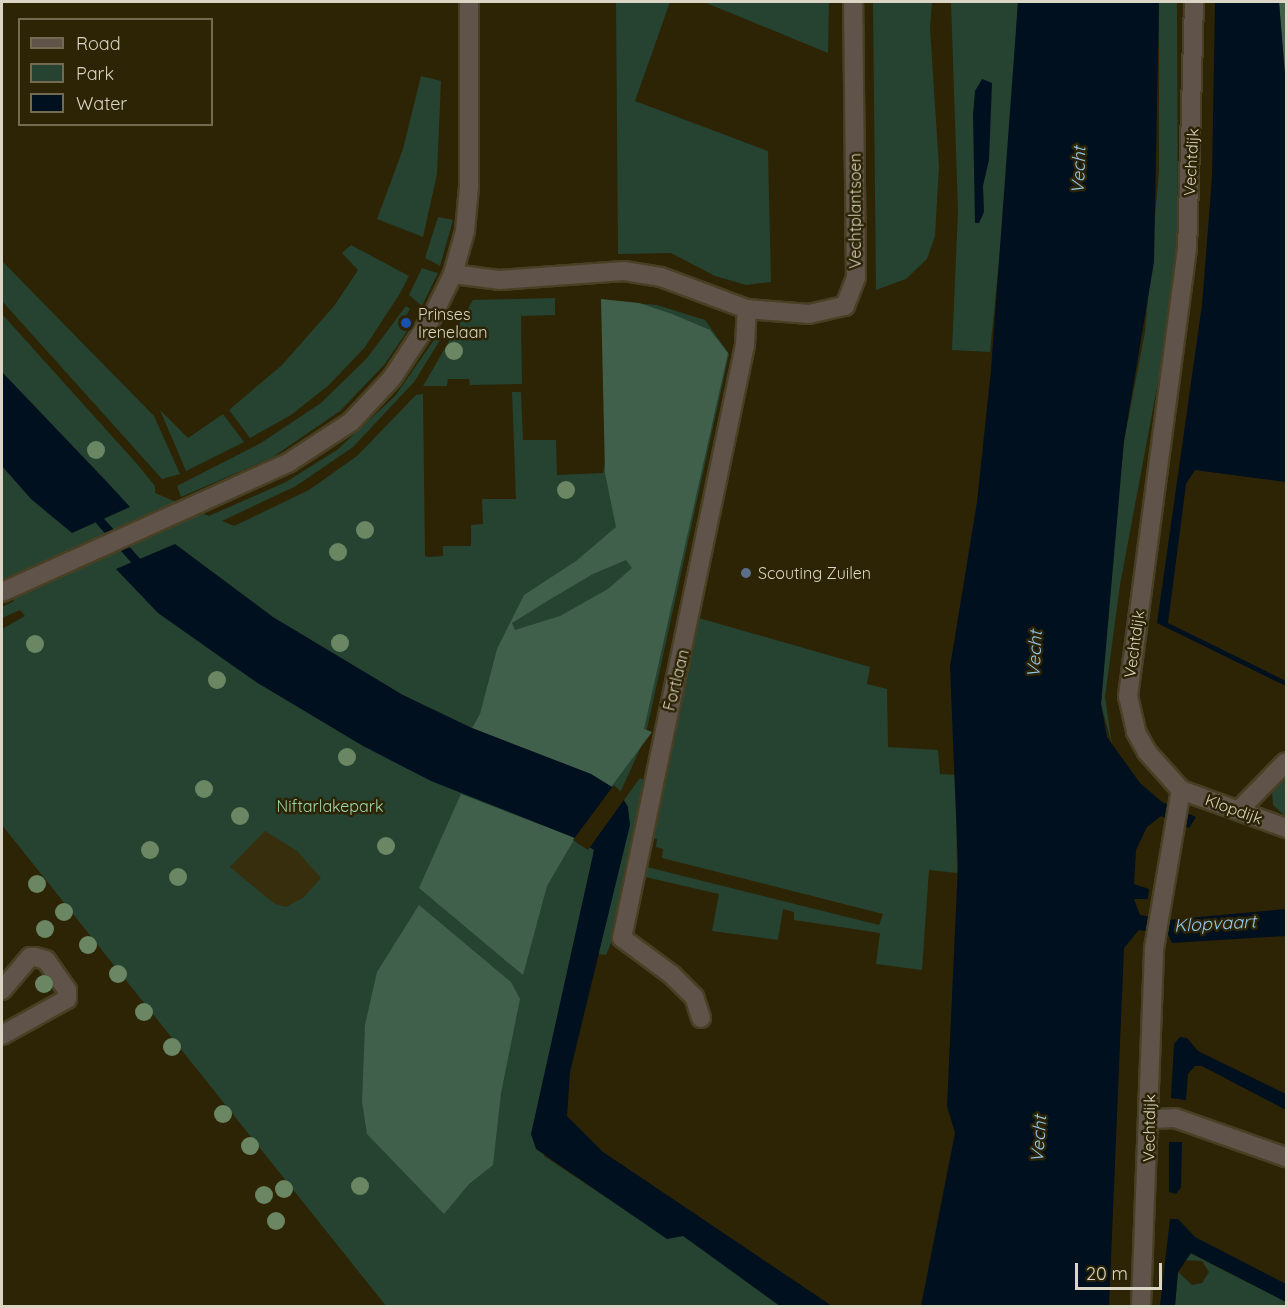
<!DOCTYPE html>
<html>
<head>
<meta charset="utf-8">
<style>
	body { margin:0 }
	#map { position:relative; width:1288px; height:1308px; overflow:hidden; background:#2c2405; font-family:Quicksand,sans-serif }
	div>[style] { position:absolute }
	[style*='--x'] { left:calc(var(--x)*1px); top:calc(var(--y)*1px); width:calc(var(--w)*1px); rotate:calc(var(--a)*1deg) }
	.green>* { inset:0; background:#254330 }
	.forest>* { inset:0; background:#40604b }
	.sand>* { inset:0; background:#372e0e }
	.water>* { inset:0; background:#00101e }
	.pier>* { inset:0; background:#2c2405 }
	.stream>* { height:9px; margin:-4.5px; padding:0 4.5px; transform-origin:4.5px; border-radius:4.5px; background:#00101e }
	.roads { filter:drop-shadow(2px 0 #484024) drop-shadow(-2px 0 #484024) drop-shadow(0 2px #484024) drop-shadow(0 -2px #484024) }
	.minor>* { height:18px; margin:-9px; padding:0 9px; transform-origin:9px; border-radius:9px; background:#605349 }
	.trees>* { width:18px; height:18px; margin:-9px; border-radius:50%; background:#6a8663 }
	.dots>* { width:16px; height:16px; translate:-50% -50%; box-sizing:border-box; border:3px solid #2c2405; border-radius:50% }
	span { translate:-50% -50%; white-space:nowrap; text-align:center; line-height:1.15; -webkit-text-stroke:5px #2c2405; paint-order:stroke }
	.street-label { font-size:16px; color:#dad5c4 }
	.poi-label { font-size:16px; color:#dad5c4 }
	.left { translate:0 -50%; text-align:left }
	.park-label { font-size:16px; color:#9dd7b0 }
	.water-label { font-size:18px; color:#92caf1; font-style:italic }
	.frame { position:absolute; inset:0; border:3px solid #dad5c4; pointer-events:none }
	.legend { position:absolute; left:18px; top:18px; width:195px; height:108px; box-sizing:border-box; background:#2c2405; border:2px solid #726b51; margin:0; padding:8px 10px; list-style:none; font-size:18px; color:#dad5c4 }
	.legend li { display:flex; align-items:center; gap:12px; height:30px }
	.legend b { width:30px; border:2px solid #726b51 }
	.scale { position:absolute; left:1075px; top:1263px; width:87px; height:27px; box-sizing:border-box; border:3px solid #dad5c4; border-top:0; padding-left:8px; font-size:18px; line-height:21px; white-space:nowrap; color:#dad5c4; -webkit-text-stroke:4px #2c2405; paint-order:stroke }
</style>
</head>
<body>
<div id="map">
	<div class="green">
		<div style="clip-path:polygon(616px 2px,670px 2px,635px 101px,768px 151px,771px 282px,746px 285px,715px 276px,671px 253px,618px 254px)"></div>
		<div style="clip-path:polygon(704px 2px,829px 2px,828px 53px)"></div>
		<div style="clip-path:polygon(873px 2px,932px 2px,930px 28px,939px 167px,935px 236px,927px 259px,906px 279px,876px 290px)"></div>
		<div style="clip-path:polygon(951px 2px,1018px 2px,1008px 170px,990px 352px,952px 350px,958px 211px)"></div>
		<div style="clip-path:polygon(1159px 2px,1177px 2px,1178px 237px,1166px 339px,1120px 585px,1105px 697px,1112px 745px,1101px 704px,1106px 606px,1124px 441px,1145px 332px,1159px 171px)"></div>
		<div style="clip-path:polygon(421px 76px,441px 81px,437px 174px,423px 237px,377px 219px,403px 149px)"></div>
		<div style="clip-path:polygon(438px 217px,453px 220px,440px 266px,425px 258px)"></div>
		<div style="clip-path:polygon(351px 245px,409px 276px,399px 295px,365px 347px,329px 385px,291px 415px,250px 438px,229px 410px,282px 365px,334px 306px,358px 270px,342px 253px)"></div>
		<div style="clip-path:polygon(2px 261px,154px 416px,180px 474px,162px 479px,2px 301px)"></div>
		<div style="clip-path:polygon(422px 268px,438px 273px,422px 306px,409px 295px)"></div>
		<div style="clip-path:polygon(555px 298px,555px 315px,521px 316px,522px 384px,470px 385px,469px 379px,448px 379px,447px 386px,423px 386px,473px 300px)"></div>
		<div style="clip-path:polygon(620px 302px,657px 305px,705px 320px,729px 354px,645px 738px,594px 850px,544px 1156px,667px 1238px,683px 1235px,780px 1306px,386px 1306px,2px 825px,2px 629px,25px 616px,20px 610px,2px 618px,2px 607px,14px 601px,2px 586px,2px 314px,137px 464px,155px 486px,155px 493px,209px 516px,286px 482px,337px 450px,395px 396px,443px 327px,447px 329px,414px 382px,353px 447px,296px 486px,222px 521px,234px 526px,309px 490px,357px 456px,416px 395px,423px 394px,425px 556px,429px 557px,443px 556px,443px 546px,471px 546px,471px 525px,483px 524px,482px 499px,516px 499px,512px 392px,521px 392px,523px 440px,556px 440px,557px 475px,603px 473px,613px 420px)"></div>
		<div style="clip-path:polygon(406px 306px,410px 309px,401px 324px,408px 330px,384px 365px,340px 411px,273px 457px,181px 497px,177px 486px,261px 443px,321px 403px,367px 358px)"></div>
		<div style="clip-path:polygon(160px 410px,188px 438px,223px 414px,244px 442px,186px 471px)"></div>
		<div style="clip-path:polygon(699px 618px,870px 667px,867px 684px,887px 689px,888px 747px,938px 750px,940px 774px,956px 775px,957px 873px,929px 870px,922px 970px,876px 964px,880px 933px,794px 920px,794px 912px,783px 909px,778px 940px,712px 931px,719px 894px,641px 876px,643px 866px,879px 925px,883px 914px,662px 858px,663px 849px,656px 847px,657px 839px,649px 838px)"></div>
		<div style="clip-path:polygon(1286px 773px,1286px 817px,1273px 805px,1272px 790px)"></div>
		<div style="clip-path:polygon(640px 778px,645px 781px,614px 936px,606px 955px,598px 954px,628px 807px,624px 800px)"></div>
		<div style="clip-path:polygon(1190px 1253px,1286px 1302px,1286px 1306px,1175px 1306px,1178px 1272px,1192px 1285px,1202px 1283px,1209px 1272px,1202px 1261px,1183px 1260px)"></div>
	</div>
	<div class="forest">
		<div style="clip-path:polygon(1279px 2px,1286px 2px,1286px 85px,1284px 72px)"></div>
		<div style="clip-path:polygon(evenodd,601px 299px,639px 303px,672px 314px,710px 330px,728px 353px,644px 729px,652px 732px,611px 787px,591px 774px,472px 728px,480px 714px,497px 649px,524px 595px,576px 561px,616px 527px,605px 473px,601px 299px,626px 560px,632px 568px,608px 589px,560px 616px,515px 630px,512px 623px,549px 600px,593px 574px,626px 560px)"></div>
		<div style="clip-path:polygon(461px 794px,575px 838px,547px 886px,523px 975px,419px 888px)"></div>
		<div style="clip-path:polygon(419px 905px,511px 982px,520px 999px,501px 1093px,493px 1165px,469px 1184px,444px 1214px,367px 1134px,362px 1102px,365px 1025px,377px 972px)"></div>
	</div>
	<div class="sand">
		<div style="clip-path:polygon(265px 831px,297px 851px,321px 878px,303px 898px,286px 907px,275px 904px,230px 867px)"></div>
	</div>
	<div class="water">
		<div style="clip-path:polygon(1018px 2px,1159px 2px,1154px 262px,1124px 441px,1101px 704px,1107px 737px,1140px 783px,1162px 802px,1196px 817px,1189px 828px,1161px 816px,1147px 827px,1136px 850px,1134px 884px,1149px 889px,1148px 899px,1134px 899px,1140px 915px,1167px 920px,1286px 909px,1286px 936px,1172px 943px,1168px 934px,1139px 930px,1124px 948px,1109px 1306px,921px 1306px,955px 1133px,947px 1106px,958px 865px,950px 667px,977px 502px,991px 370px)"></div>
		<div style="clip-path:polygon(1215px 2px,1279px 2px,1286px 85px,1286px 482px,1195px 470px,1186px 484px,1168px 623px,1286px 681px,1286px 686px,1157px 623px,1202px 305px,1212px 178px)"></div>
		<div style="clip-path:polygon(982px 79px,992px 83px,989px 160px,983px 186px,984px 212px,979px 223px,975px 223px,973px 115px,975px 91px)"></div>
		<div style="clip-path:polygon(2px 372px,108px 483px,130px 507px,72px 533px,31px 499px,2px 466px)"></div>
		<div style="clip-path:polygon(175px 544px,273px 617px,403px 695px,472px 728px,591px 774px,617px 790px,628px 807px,630px 825px,570px 1072px,567px 1116px,603px 1152px,832px 1306px,780px 1306px,683px 1236px,667px 1239px,536px 1149px,531px 1134px,594px 850px,575px 838px,431px 781px,363px 746px,256px 682px,158px 613px,116px 569px)"></div>
		<div style="clip-path:polygon(1180px 1037px,1187px 1038px,1198px 1051px,1286px 1094px,1286px 1110px,1202px 1066px,1195px 1066px,1188px 1074px,1186px 1100px,1171px 1098px,1174px 1044px)"></div>
		<div style="clip-path:polygon(1169px 1142px,1182px 1142px,1181px 1187px,1176px 1194px,1169px 1192px)"></div>
		<div style="clip-path:polygon(1170px 1219px,1178px 1219px,1195px 1237px,1286px 1284px,1286px 1302px,1191px 1253px,1178px 1272px,1175px 1306px,1160px 1306px)"></div>
	</div>
	<div class="pier">
		<div style="clip-path:polygon(614px 785px,626px 797px,588px 850px,573px 840px)"></div>
	</div>
	<div class="stream">
		<div style="--x:100;--y:521;--w:54;--a:48"></div>
	</div>
	<div class="roads">
		<div class="minor">
			<div style="--x:1194;--y:2;--w:246;--a:91.6"></div>
			<div style="--x:1187;--y:248;--w:452;--a:97.5"></div>
			<div style="--x:1128;--y:696;--w:37;--a:77"></div>
			<div style="--x:1136;--y:732;--w:23;--a:61"></div>
			<div style="--x:1147;--y:752;--w:51;--a:48.2"></div>
			<div style="--x:1181;--y:790;--w:112;--a:19.9"></div>
			<div style="--x:453;--y:274;--w:46;--a:7.4"></div>
			<div style="--x:499;--y:280;--w:125;--a:-4.1"></div>
			<div style="--x:624;--y:271;--w:37;--a:9"></div>
			<div style="--x:661;--y:277;--w:92;--a:20.4"></div>
			<div style="--x:747;--y:309;--w:62;--a:4.6"></div>
			<div style="--x:809;--y:314;--w:37;--a:-13"></div>
			<div style="--x:845;--y:306;--w:30;--a:-69"></div>
			<div style="--x:856;--y:278;--w:276;--a:-90.6"></div>
			<div style="--x:2;--y:592;--w:314;--a:-24.3"></div>
			<div style="--x:288;--y:463;--w:75;--a:-33.1"></div>
			<div style="--x:351;--y:422;--w:60;--a:-47"></div>
			<div style="--x:392;--y:378;--w:73;--a:-56.7"></div>
			<div style="--x:432;--y:317;--w:48;--a:-64"></div>
			<div style="--x:453;--y:274;--w:45;--a:-74.4"></div>
			<div style="--x:465;--y:231;--w:44;--a:-84.8"></div>
			<div style="--x:469;--y:187;--w:185;--a:-90"></div>
			<div style="--x:1239;--y:810;--w:67;--a:-45.6"></div>
			<div style="--x:2;--y:990;--w:43;--a:-49.7"></div>
			<div style="--x:30;--y:957;--w:5;--a:0"></div>
			<div style="--x:35;--y:957;--w:11;--a:15"></div>
			<div style="--x:46;--y:960;--w:37;--a:55"></div>
			<div style="--x:67;--y:990;--w:9;--a:90"></div>
			<div style="--x:67;--y:999;--w:74;--a:151"></div>
			<div style="--x:701;--y:1018;--w:22;--a:-108"></div>
			<div style="--x:694;--y:997;--w:31;--a:-135"></div>
			<div style="--x:672;--y:975;--w:62;--a:-143.5"></div>
			<div style="--x:622;--y:938;--w:606;--a:-78.28"></div>
			<div style="--x:745;--y:345;--w:36;--a:-87"></div>
			<div style="--x:1150;--y:1119;--w:25;--a:-2"></div>
			<div style="--x:1175;--y:1118;--w:118;--a:19.4"></div>
			<div style="--x:1141;--y:1306;--w:357;--a:-87.9"></div>
			<div style="--x:1154;--y:949;--w:161;--a:-80.4"></div>
		</div>
	</div>
	<div class="trees">
		<div style="left:454px;top:351px"></div>
		<div style="left:96px;top:450px"></div>
		<div style="left:566px;top:490px"></div>
		<div style="left:365px;top:530px"></div>
		<div style="left:338px;top:552px"></div>
		<div style="left:340px;top:643px"></div>
		<div style="left:35px;top:644px"></div>
		<div style="left:217px;top:680px"></div>
		<div style="left:347px;top:757px"></div>
		<div style="left:204px;top:789px"></div>
		<div style="left:240px;top:816px"></div>
		<div style="left:386px;top:846px"></div>
		<div style="left:150px;top:850px"></div>
		<div style="left:178px;top:877px"></div>
		<div style="left:37px;top:884px"></div>
		<div style="left:64px;top:912px"></div>
		<div style="left:45px;top:929px"></div>
		<div style="left:88px;top:945px"></div>
		<div style="left:118px;top:974px"></div>
		<div style="left:44px;top:984px"></div>
		<div style="left:144px;top:1012px"></div>
		<div style="left:172px;top:1047px"></div>
		<div style="left:223px;top:1114px"></div>
		<div style="left:250px;top:1146px"></div>
		<div style="left:360px;top:1186px"></div>
		<div style="left:284px;top:1189px"></div>
		<div style="left:264px;top:1195px"></div>
		<div style="left:276px;top:1221px"></div>
	</div>
	<div class="dots">
		<div style="left:406px;top:323px;background:#1a4fb4"></div>
		<div style="left:746px;top:573px;background:#5c6f8a"></div>
	</div>
	<div class="street-label">
		<span style="left:1191px;top:162px;rotate:-87deg">Vechtdijk</span>
		<span style="left:855px;top:211px;rotate:-90deg">Vechtplantsoen</span>
		<span style="left:1134px;top:644px;rotate:-82deg">Vechtdijk</span>
		<span style="left:676px;top:680px;rotate:-76deg">Fortlaan</span>
		<span style="left:1234px;top:809px;rotate:20deg">Klopdijk</span>
		<span style="left:1149px;top:1128px;rotate:-89deg">Vechtdijk</span>
	</div>
	<div class="poi-label">
		<span class="left" style="left:418px;top:323px">Prinses<br>Irenelaan</span>
		<span class="left" style="left:758px;top:573px">Scouting Zuilen</span>
	</div>
	<div class="park-label">
		<span style="left:330px;top:806px">Niftarlakepark</span>
	</div>
	<div class="water-label">
		<span style="left:1079px;top:170px;rotate:-88deg">Vecht</span>
		<span style="left:1035px;top:654px;rotate:-87deg">Vecht</span>
		<span style="left:1215px;top:924px;rotate:-3deg">Klopvaart</span>
		<span style="left:1039px;top:1139px;rotate:-86deg">Vecht</span>
	</div>
	<div class="frame"></div>
	<ul class="legend">
	<li><b style="height:8px;background:#605349"></b>Road</li>
	<li><b style="height:16px;background:#254330"></b>Park</li>
	<li><b style="height:16px;background:#00101e"></b>Water</li>
	</ul>
	<div class="scale">20 m</div>
</div>
</body>
</html>
